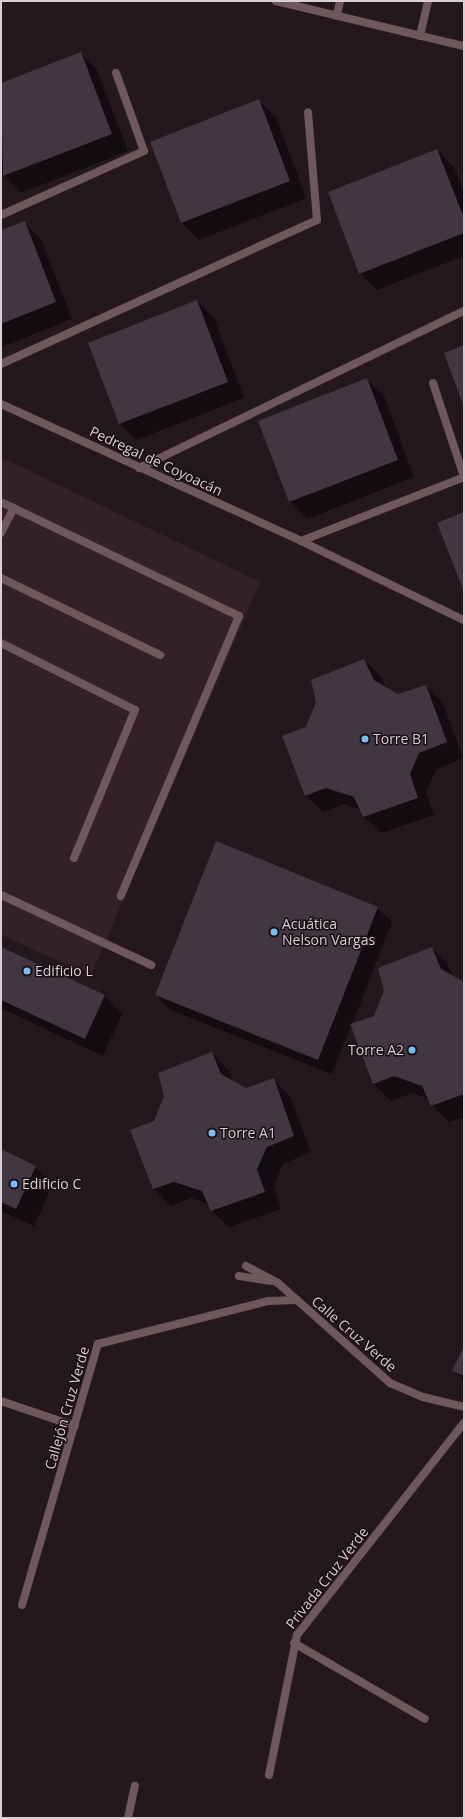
<!DOCTYPE html>
<html>
<head>
<meta charset="utf-8">
<style>
	body { margin:0 }
	#map { position:relative; width:465px; height:1819px; overflow:hidden; background:#25171e; font-family:"Open Sans",sans-serif }
	div>[style] { position:absolute }
	[style*='--x'] { left:calc(var(--x)*1px); top:calc(var(--y)*1px); width:calc(var(--w)*1px); rotate:calc(var(--a)*1deg) }
	.built>* { inset:0; background:#332029 }
	.shadow>* { inset:0; background:#0007 }
	.building>* { inset:0; background:#423641 }
	.lane>* { height:8px; margin:-4px; padding:0 4px; transform-origin:4px; border-radius:4px; background:#6f585b }
	.street>* { height:8px; margin:-4px; padding:0 4px; transform-origin:4px; border-radius:4px; background:#6f585b }
	.dots>* { width:11px; height:11px; translate:-50% -50%; box-sizing:border-box; border:2px solid #1b0e15; border-radius:50% }
	span { translate:-50% -50%; white-space:nowrap; text-align:center; line-height:1.15; -webkit-text-stroke:3px #1b0e15; paint-order:stroke }
	.street-label { font-size:14px; color:#dacfd4 }
	.poi-label { font-size:14px; color:#dacfd4 }
	.left { translate:0 -50%; text-align:left }
	.right { translate:-100% -50%; text-align:right }
	.frame { position:absolute; inset:0; border:2px solid #dacfd4; pointer-events:none }
</style>
</head>
<body>
<div id="map">
	<div class="built">
		<div style="clip-path:polygon(1px 457px,260px 582px,91px 975px,1px 935px)"></div>
	</div>
	<div class="shadow">
		<div style="clip-path:polygon(80px 53px,97px 70px,128px 151px,21px 193px,4px 176px,1px 168px,1px 84px)"></div>
		<div style="clip-path:polygon(259px 101px,276px 117px,306px 198px,199px 240px,182px 223px,151px 143px)"></div>
		<div style="clip-path:polygon(437px 150px,454px 167px,464px 193px,464px 256px,377px 290px,360px 273px)"></div>
		<div style="clip-path:polygon(24px 222px,41px 239px,72px 319px,1px 347px,1px 231px)"></div>
		<div style="clip-path:polygon(197px 301px,214px 318px,244px 398px,136px 440px,120px 423px)"></div>
		<div style="clip-path:polygon(367px 380px,384px 396px,414px 477px,307px 519px,290px 502px,259px 421px)"></div>
		<div style="clip-path:polygon(364px 660px,381px 677px,386px 688px,398px 695px,426px 686px,443px 703px,463px 758px,436px 770px,426px 792px,434px 815px,381px 833px,364px 817px,361px 810px,344px 804px,323px 812px,306px 795px,307px 728px)"></div>
		<div style="clip-path:polygon(377px 908px,392px 922px,352px 1025px,375px 1017px,432px 948px,448px 965px,454px 977px,464px 983px,464px 1117px,449px 1122px,432px 1105px,429px 1099px,412px 1093px,391px 1101px,374px 1084px,351px 1026px,332px 1074px,170px 1010px,156px 995px)"></div>
		<div style="clip-path:polygon(1px 948px,105px 996px,122px 1014px,103px 1056px,1px 1008px)"></div>
		<div style="clip-path:polygon(212px 1053px,228px 1070px,234px 1082px,246px 1089px,273px 1079px,290px 1096px,311px 1152px,283px 1164px,274px 1186px,281px 1209px,229px 1227px,212px 1211px,209px 1204px,191px 1198px,171px 1206px,154px 1189px,131px 1130px,155px 1122px)"></div>
		<div style="clip-path:polygon(1px 1151px,35px 1167px,53px 1184px,34px 1226px,1px 1211px)"></div>
		<div style="clip-path:polygon(464px 1348px,464px 1381px,454px 1371px)"></div>
	</div>
	<div class="building">
		<div style="clip-path:polygon(81px 52px,112px 134px,3px 176px,1px 83px)"></div>
		<div style="clip-path:polygon(259px 99px,290px 181px,181px 223px,150px 142px)"></div>
		<div style="clip-path:polygon(437px 149px,464px 218px,464px 233px,359px 274px,328px 192px)"></div>
		<div style="clip-path:polygon(25px 221px,56px 302px,1px 324px,1px 230px)"></div>
		<div style="clip-path:polygon(197px 300px,228px 382px,119px 424px,88px 343px)"></div>
		<div style="clip-path:polygon(464px 345px,464px 407px,444px 353px)"></div>
		<div style="clip-path:polygon(367px 378px,398px 460px,289px 502px,258px 421px)"></div>
		<div style="clip-path:polygon(464px 512px,464px 592px,437px 523px)"></div>
		<div style="clip-path:polygon(364px 659px,374px 680px,398px 694px,426px 685px,447px 742px,419px 753px,410px 774px,418px 798px,363px 817px,354px 797px,326px 788px,305px 796px,282px 736px,306px 727px,316px 702px,311px 680px)"></div>
		<div style="clip-path:polygon(216px 841px,378px 907px,318px 1060px,155px 995px)"></div>
		<div style="clip-path:polygon(1px 947px,105px 995px,85px 1039px,1px 1000px)"></div>
		<div style="clip-path:polygon(432px 947px,441px 969px,464px 982px,464px 1094px,431px 1106px,422px 1086px,394px 1076px,373px 1084px,350px 1024px,374px 1016px,384px 991px,378px 968px)"></div>
		<div style="clip-path:polygon(212px 1052px,221px 1074px,246px 1088px,274px 1078px,294px 1136px,267px 1147px,257px 1169px,265px 1192px,211px 1211px,202px 1191px,174px 1182px,153px 1189px,130px 1130px,154px 1121px,164px 1096px,158px 1073px)"></div>
		<div style="clip-path:polygon(1px 1149px,36px 1166px,16px 1209px,1px 1202px)"></div>
		<div style="clip-path:polygon(464px 1346px,464px 1376px,452px 1371px)"></div>
	</div>
	<div class="lane">
		<div style="--x:1;--y:502;--w:264;--a:25.6"></div>
		<div style="--x:239;--y:616;--w:304;--a:112.9"></div>
		<div style="--x:1;--y:533;--w:28;--a:-63"></div>
		<div style="--x:1;--y:578;--w:177;--a:25.8"></div>
		<div style="--x:1;--y:643;--w:150;--a:26.6"></div>
		<div style="--x:135;--y:710;--w:160;--a:112.4"></div>
		<div style="--x:1;--y:895;--w:166;--a:25"></div>
		<div style="--x:246;--y:1266;--w:36;--a:28"></div>
		<div style="--x:278;--y:1283;--w:25;--a:42"></div>
		<div style="--x:239;--y:1276;--w:31;--a:9"></div>
	</div>
	<div class="street">
		<div style="--x:276;--y:1;--w:193;--a:13.5"></div>
		<div style="--x:337;--y:16;--w:15;--a:-79"></div>
		<div style="--x:420;--y:36;--w:36;--a:-77"></div>
		<div style="--x:1;--y:215;--w:157;--a:-24.1"></div>
		<div style="--x:144;--y:151;--w:83;--a:-109.7"></div>
		<div style="--x:1;--y:364;--w:347;--a:-24.5"></div>
		<div style="--x:317;--y:220;--w:108;--a:-94.8"></div>
		<div style="--x:433;--y:383;--w:99;--a:71.7"></div>
		<div style="--x:1;--y:404;--w:330;--a:24.5"></div>
		<div style="--x:301;--y:541;--w:181;--a:25.9"></div>
		<div style="--x:139;--y:468;--w:361;--a:-25.8"></div>
		<div style="--x:301;--y:541;--w:175;--a:-21.4"></div>
		<div style="--x:1;--y:1401;--w:78;--a:18.7"></div>
		<div style="--x:22;--y:1605;--w:272;--a:-73.8"></div>
		<div style="--x:98;--y:1344;--w:175;--a:-14.2"></div>
		<div style="--x:268;--y:1301;--w:29;--a:-2"></div>
		<div style="--x:297;--y:1300;--w:125;--a:41.7"></div>
		<div style="--x:390;--y:1383;--w:36;--a:23"></div>
		<div style="--x:423;--y:1397;--w:42;--a:13.7"></div>
		<div style="--x:294;--y:1643;--w:151;--a:30.1"></div>
		<div style="--x:269;--y:1775;--w:143;--a:-78.7"></div>
		<div style="--x:297;--y:1635;--w:270;--a:-51.8"></div>
		<div style="--x:128;--y:1818;--w:33;--a:-78"></div>
	</div>
	<div class="dots">
		<div style="left:365px;top:739px;background:#75c0f6"></div>
		<div style="left:274px;top:932px;background:#75c0f6"></div>
		<div style="left:27px;top:971px;background:#75c0f6"></div>
		<div style="left:412px;top:1050px;background:#75c0f6"></div>
		<div style="left:212px;top:1133px;background:#75c0f6"></div>
		<div style="left:14px;top:1184px;background:#75c0f6"></div>
	</div>
	<div class="street-label">
		<span style="left:156px;top:461px;rotate:25deg">Pedregal de Coyoacán</span>
		<span style="left:354px;top:1334px;rotate:41deg">Calle Cruz Verde</span>
		<span style="left:67px;top:1408px;rotate:-74deg">Callejón Cruz Verde</span>
		<span style="left:327px;top:1578px;rotate:-52deg">Privada Cruz Verde</span>
	</div>
	<div class="poi-label">
		<span class="left" style="left:373px;top:739px">Torre B1</span>
		<span class="left" style="left:282px;top:932px">Acuática<br>Nelson Vargas</span>
		<span class="left" style="left:35px;top:971px">Edificio L</span>
		<span class="right" style="left:404px;top:1050px">Torre A2</span>
		<span class="left" style="left:220px;top:1133px">Torre A1</span>
		<span class="left" style="left:22px;top:1184px">Edificio C</span>
	</div>
	<div class="frame"></div>
</div>
</body>
</html>
